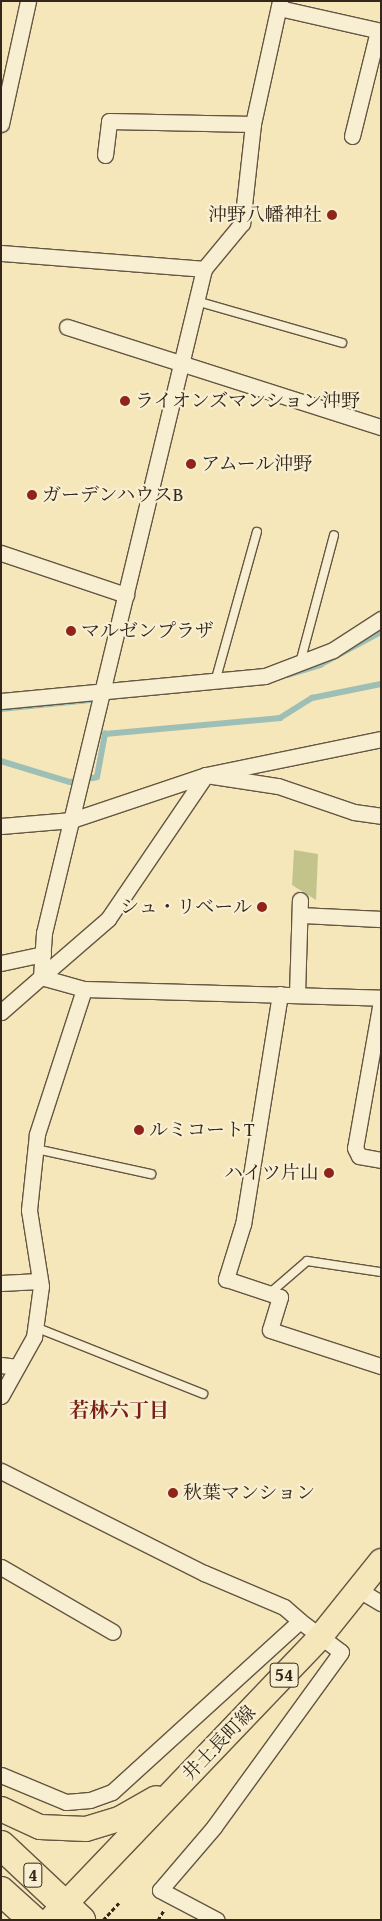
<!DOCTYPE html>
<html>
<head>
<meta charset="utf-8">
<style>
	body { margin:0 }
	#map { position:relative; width:382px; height:1921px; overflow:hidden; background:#f5e7ba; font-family:"Gentium Book Plus","Noto Serif JP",serif }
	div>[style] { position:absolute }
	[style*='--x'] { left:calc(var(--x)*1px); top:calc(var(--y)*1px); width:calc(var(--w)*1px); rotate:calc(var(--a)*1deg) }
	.green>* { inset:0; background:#c2c48b }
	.stream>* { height:5.5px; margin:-2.75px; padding:0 2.75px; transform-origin:2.75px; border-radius:2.75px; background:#9dbfb5 }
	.path>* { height:3px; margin-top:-1.5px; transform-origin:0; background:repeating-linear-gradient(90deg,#33261a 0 4px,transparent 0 6.5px) }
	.roads { filter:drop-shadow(1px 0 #645642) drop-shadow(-1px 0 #645642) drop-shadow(0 1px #645642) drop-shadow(0 -1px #645642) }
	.lane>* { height:8px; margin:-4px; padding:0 4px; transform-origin:4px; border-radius:4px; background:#f8efd2 }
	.street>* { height:15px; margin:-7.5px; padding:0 7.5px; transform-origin:7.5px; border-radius:7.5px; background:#f8efd2 }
	.primary>* { height:24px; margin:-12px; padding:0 12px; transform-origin:12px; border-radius:12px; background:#f5e7ba }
	.highway>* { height:28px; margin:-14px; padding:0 14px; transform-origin:14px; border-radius:14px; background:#f5e7ba }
	.dots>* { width:14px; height:14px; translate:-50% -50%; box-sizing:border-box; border:2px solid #f8efd2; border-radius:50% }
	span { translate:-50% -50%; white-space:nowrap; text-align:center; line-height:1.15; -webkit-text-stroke:4.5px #f8efd2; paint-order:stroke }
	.shield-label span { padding:1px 4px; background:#f8efd2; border:1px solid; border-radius:4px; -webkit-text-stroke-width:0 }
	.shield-label { font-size:18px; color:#33261a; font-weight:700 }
	.poi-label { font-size:19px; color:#33261a }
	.right { translate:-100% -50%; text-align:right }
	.left { translate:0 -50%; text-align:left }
	.street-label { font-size:19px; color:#33261a }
	.neighbourhood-label { font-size:20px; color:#7a1f14; font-weight:700 }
	.frame { position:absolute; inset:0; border:2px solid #33261a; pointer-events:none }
</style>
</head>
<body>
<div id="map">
	<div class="green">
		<div style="clip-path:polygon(294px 850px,318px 854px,316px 900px,292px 885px)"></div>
	</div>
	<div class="stream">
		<div style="--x:288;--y:675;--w:34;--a:-17"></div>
		<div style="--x:320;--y:665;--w:69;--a:-28.4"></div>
		<div style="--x:1;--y:709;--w:99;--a:-5.8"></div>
		<div style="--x:1;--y:761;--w:72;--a:16.9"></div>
		<div style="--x:70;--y:782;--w:27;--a:-10"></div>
		<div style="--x:97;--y:777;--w:44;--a:-79.5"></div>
		<div style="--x:105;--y:734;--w:176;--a:-5.2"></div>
		<div style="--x:280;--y:718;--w:38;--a:-32"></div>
		<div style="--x:312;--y:698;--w:70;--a:-11.5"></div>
	</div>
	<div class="path">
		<div style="--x:103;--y:1920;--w:26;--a:-47"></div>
		<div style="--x:158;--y:1920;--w:12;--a:-59"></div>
	</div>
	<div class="roads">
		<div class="lane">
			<div style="--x:196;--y:301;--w:152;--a:16"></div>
			<div style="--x:300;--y:663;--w:132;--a:-75.1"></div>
			<div style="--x:215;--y:682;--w:156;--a:-74.4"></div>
			<div style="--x:36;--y:1149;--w:118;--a:12.3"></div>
			<div style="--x:270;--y:1293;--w:49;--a:-40.9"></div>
			<div style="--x:307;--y:1261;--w:75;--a:8.5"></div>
			<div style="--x:35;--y:1327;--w:181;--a:21.7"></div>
		</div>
		<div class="street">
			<div style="--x:280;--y:1;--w:126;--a:102.4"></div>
			<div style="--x:253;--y:124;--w:100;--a:96.3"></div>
			<div style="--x:242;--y:223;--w:60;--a:129.6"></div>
			<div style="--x:204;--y:269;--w:683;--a:103.55"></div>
			<div style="--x:44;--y:933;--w:44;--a:93.9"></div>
			<div style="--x:41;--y:977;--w:89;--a:-40.9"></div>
			<div style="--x:108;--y:919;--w:174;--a:-55.8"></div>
			<div style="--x:206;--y:775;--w:179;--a:-11.6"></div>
			<div style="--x:279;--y:8;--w:105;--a:12.7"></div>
			<div style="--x:1;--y:124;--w:126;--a:-77.6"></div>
			<div style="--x:352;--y:136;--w:108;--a:-76.1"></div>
			<div style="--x:105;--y:155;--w:34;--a:-83"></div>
			<div style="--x:109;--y:121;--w:144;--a:1.2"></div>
			<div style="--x:1;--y:253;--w:204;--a:4.5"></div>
			<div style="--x:67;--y:327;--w:330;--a:17.7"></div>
			<div style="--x:1;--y:553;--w:132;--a:18.6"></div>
			<div style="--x:1;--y:701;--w:265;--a:-5.4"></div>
			<div style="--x:265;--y:676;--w:73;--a:-20.9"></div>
			<div style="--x:333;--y:650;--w:57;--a:-32.9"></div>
			<div style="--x:1;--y:826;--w:71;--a:-4.8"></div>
			<div style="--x:72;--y:820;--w:141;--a:-18.6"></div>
			<div style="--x:206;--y:775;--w:73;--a:8.7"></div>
			<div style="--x:278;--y:786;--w:80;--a:18.9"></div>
			<div style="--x:354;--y:812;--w:27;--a:8"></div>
			<div style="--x:301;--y:915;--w:80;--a:2.9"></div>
			<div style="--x:1;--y:963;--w:43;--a:-12.1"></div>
			<div style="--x:280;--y:994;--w:233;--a:99.1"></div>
			<div style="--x:243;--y:1224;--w:58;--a:107.2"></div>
			<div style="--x:226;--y:1279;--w:57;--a:18.4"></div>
			<div style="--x:280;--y:1297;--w:34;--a:107"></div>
			<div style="--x:270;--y:1330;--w:117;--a:18"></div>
			<div style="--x:297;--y:994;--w:94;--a:-88.2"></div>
			<div style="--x:381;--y:1001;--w:149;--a:100"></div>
			<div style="--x:355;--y:1148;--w:9;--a:63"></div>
			<div style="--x:359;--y:1156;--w:22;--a:10"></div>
			<div style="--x:1;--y:1012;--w:53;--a:-41.2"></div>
			<div style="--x:41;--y:977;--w:45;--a:15.6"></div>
			<div style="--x:84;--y:989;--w:297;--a:1.7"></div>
			<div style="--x:1;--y:1283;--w:38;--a:-3"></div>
			<div style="--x:1;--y:1365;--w:16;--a:7"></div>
			<div style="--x:1;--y:1396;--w:68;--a:-60.8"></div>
			<div style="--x:34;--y:1337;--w:51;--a:-82.2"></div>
			<div style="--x:41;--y:1286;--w:77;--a:-99"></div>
			<div style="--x:29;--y:1210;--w:76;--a:-84"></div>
			<div style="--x:37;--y:1134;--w:152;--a:-72"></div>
			<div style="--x:1;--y:1471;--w:227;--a:26.7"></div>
			<div style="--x:204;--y:1573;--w:87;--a:23"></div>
			<div style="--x:284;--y:1607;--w:21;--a:41"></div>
			<div style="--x:1;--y:1567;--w:129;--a:30.1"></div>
			<div style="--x:359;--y:1590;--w:26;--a:31"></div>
			<div style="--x:1;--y:1775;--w:70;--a:22.6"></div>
			<div style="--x:66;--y:1802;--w:24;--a:-5"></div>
			<div style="--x:90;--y:1800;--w:23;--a:-20"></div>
			<div style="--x:112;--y:1792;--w:254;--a:-42.3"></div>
			<div style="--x:300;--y:1621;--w:51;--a:37.1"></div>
			<div style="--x:341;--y:1652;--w:216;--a:126"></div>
			<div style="--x:214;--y:1827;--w:83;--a:130.6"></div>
			<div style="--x:160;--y:1890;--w:64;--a:27.8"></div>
		</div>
		<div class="primary">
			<div style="--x:1;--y:1809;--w:43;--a:24.8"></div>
			<div style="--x:40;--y:1827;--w:46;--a:2.5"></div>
			<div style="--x:86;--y:1829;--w:37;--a:-17"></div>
			<div style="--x:121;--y:1818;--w:40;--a:-29.7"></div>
			<div style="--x:50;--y:1920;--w:393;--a:-46.3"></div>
			<div style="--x:321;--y:1636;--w:96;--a:-51.3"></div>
		</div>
		<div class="highway">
			<div style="--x:1;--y:1845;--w:110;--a:43.2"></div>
			<div style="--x:1;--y:1891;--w:43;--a:42.2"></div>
		</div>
	</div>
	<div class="dots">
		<div style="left:332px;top:215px;background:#8f2418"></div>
		<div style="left:125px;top:401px;background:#8f2418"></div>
		<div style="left:191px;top:464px;background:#8f2418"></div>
		<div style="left:32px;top:495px;background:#8f2418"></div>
		<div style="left:71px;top:631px;background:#8f2418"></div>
		<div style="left:262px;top:907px;background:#8f2418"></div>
		<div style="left:139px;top:1130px;background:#8f2418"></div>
		<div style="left:329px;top:1173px;background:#8f2418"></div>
		<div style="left:173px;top:1493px;background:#8f2418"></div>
	</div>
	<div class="shield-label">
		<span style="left:284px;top:1675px">54</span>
		<span style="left:33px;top:1875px">4</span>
	</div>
	<div class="poi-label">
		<span class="right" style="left:322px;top:215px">沖野八幡神社</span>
		<span class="left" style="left:135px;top:401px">ライオンズマンション沖野</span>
		<span class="left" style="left:201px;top:464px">アムール沖野</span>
		<span class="left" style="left:42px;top:495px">ガーデンハウスB</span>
		<span class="left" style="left:81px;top:631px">マルゼンプラザ</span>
		<span class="right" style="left:252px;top:907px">シュ・リベール</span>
		<span class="left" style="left:149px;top:1130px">ルミコートT</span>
		<span class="right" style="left:319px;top:1173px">ハイツ片山</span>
		<span class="left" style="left:183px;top:1493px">秋葉マンション</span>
	</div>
	<div class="street-label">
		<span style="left:219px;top:1743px;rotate:-46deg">井土長町線</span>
	</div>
	<div class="neighbourhood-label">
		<span style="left:119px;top:1409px">若林六丁目</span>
	</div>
	<div class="frame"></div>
</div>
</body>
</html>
